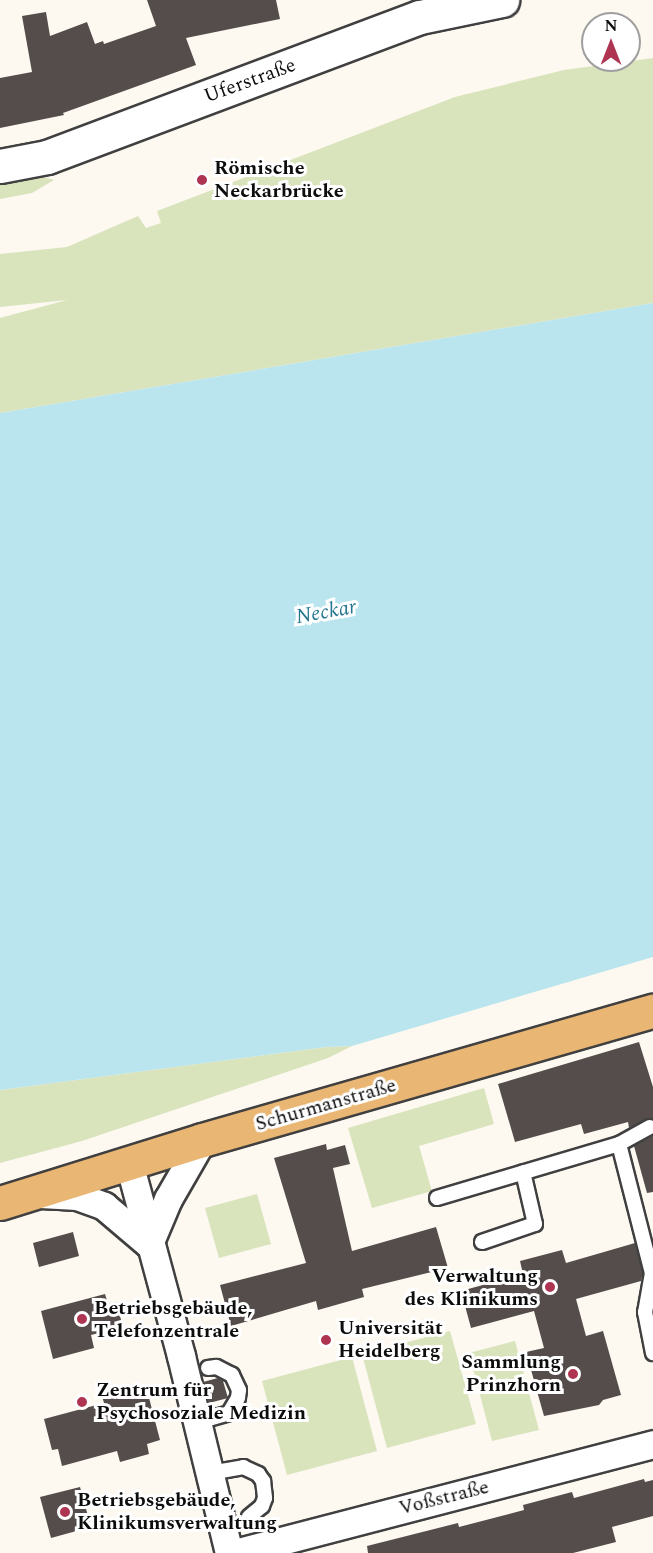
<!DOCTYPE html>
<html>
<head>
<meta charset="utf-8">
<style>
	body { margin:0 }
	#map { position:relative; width:653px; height:1553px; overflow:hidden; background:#fdf8f0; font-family:Spectral,serif }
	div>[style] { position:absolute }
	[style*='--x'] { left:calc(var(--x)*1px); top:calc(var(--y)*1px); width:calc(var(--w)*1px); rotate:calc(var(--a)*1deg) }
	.green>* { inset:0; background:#d9e4bd }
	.water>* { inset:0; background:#bae5ef }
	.building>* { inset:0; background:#554d4b }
	.roads { filter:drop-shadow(2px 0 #404040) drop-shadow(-2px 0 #404040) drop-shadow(0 2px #404040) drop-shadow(0 -2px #404040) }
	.service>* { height:14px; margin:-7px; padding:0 7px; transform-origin:7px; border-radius:7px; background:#fff }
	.minor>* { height:27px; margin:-13.5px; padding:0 13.5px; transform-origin:13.5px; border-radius:13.5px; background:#fff }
	.tertiary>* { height:33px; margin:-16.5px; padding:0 16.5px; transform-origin:16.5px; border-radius:16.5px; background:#fff }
	.primary>* { height:33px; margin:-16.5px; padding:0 16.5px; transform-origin:16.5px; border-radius:16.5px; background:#e9b674 }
	.dots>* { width:16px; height:16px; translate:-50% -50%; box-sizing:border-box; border:3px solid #fff; border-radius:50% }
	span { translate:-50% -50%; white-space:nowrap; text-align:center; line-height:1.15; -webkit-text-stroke:6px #fff; paint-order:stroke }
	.street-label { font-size:20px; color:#0d0d0d }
	.poi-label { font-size:20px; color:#0d0d0d; font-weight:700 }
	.left { translate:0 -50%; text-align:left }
	.right { translate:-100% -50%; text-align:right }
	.water-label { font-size:21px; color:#257791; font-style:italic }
	.north { position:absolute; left:581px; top:12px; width:60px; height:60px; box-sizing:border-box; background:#fff; border:2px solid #9e9e9e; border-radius:50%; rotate:0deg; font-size:16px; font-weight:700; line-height:24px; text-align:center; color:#0d0d0d }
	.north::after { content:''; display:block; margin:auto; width:21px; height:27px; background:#ae3552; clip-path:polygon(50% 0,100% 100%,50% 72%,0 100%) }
</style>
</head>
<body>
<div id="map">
	<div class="green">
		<div style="clip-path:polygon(653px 58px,653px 303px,0 413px,0 318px,67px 300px,0 307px,0 254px,67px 247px,138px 216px,146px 228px,161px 223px,157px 211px,455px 97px,564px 70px)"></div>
		<div style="clip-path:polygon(34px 174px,54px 180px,32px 193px,0 199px,0 180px)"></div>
		<div style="clip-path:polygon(352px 1046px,328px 1058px,82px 1141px,0 1163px,0 1090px,326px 1047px)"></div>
		<div style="clip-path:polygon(484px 1088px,494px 1124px,419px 1146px,432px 1191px,372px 1208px,348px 1128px)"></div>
		<div style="clip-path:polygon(257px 1194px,271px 1244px,219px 1258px,205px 1208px)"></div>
		<div style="clip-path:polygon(450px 1331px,476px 1424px,387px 1448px,362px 1354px)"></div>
		<div style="clip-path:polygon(515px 1341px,539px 1430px,492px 1441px,469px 1353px)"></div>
		<div style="clip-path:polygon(352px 1357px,377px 1451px,287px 1475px,262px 1381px)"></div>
	</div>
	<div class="water">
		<div style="clip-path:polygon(653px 303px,653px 957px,352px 1046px,326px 1047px,0 1090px,0 413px)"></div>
	</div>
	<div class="building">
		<div style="clip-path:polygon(147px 0,276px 0,280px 19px,186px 38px,196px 65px,63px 113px,64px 115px,0 128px,0 78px,32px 72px,22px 16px,46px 12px,50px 36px,87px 22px,95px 44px,103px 41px,104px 44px,156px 26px)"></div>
		<div style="clip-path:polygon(639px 1042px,653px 1087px,653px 1119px,646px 1119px,629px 1128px,628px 1122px,584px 1134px,581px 1124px,515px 1142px,498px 1084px)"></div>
		<div style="clip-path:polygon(653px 1136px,653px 1192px,647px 1193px,634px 1146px)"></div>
		<div style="clip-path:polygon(326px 1144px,327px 1150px,345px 1145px,350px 1164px,333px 1168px,352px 1251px,436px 1227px,448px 1268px,362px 1289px,364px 1297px,318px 1310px,316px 1301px,231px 1326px,220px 1285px,306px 1263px,274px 1158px)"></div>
		<div style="clip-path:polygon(73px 1232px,79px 1256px,39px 1267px,33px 1243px)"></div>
		<div style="clip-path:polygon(635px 1243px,643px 1273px,641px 1281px,576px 1299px,586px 1336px,603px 1331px,621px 1395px,603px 1400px,599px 1405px,544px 1416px,526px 1352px,544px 1348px,534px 1311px,471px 1328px,461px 1291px,523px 1274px,520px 1261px,562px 1250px,566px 1263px)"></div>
		<div style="clip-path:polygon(105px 1294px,108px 1304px,116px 1302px,123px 1327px,91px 1335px,94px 1348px,53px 1359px,41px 1311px)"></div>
		<div style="clip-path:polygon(218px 1378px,223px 1381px,228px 1398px,209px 1403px,203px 1382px)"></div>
		<div style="clip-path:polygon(132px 1388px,135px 1398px,148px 1394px,160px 1440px,147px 1444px,149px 1454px,120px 1462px,117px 1451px,62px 1466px,58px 1449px,52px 1450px,44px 1419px,104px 1403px,102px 1396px)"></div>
		<div style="clip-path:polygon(644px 1479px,645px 1482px,653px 1480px,653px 1516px,612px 1527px,616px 1542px,573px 1553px,368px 1553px,367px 1546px,458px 1523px,459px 1527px,524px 1510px,523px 1505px,572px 1492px,574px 1498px)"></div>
		<div style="clip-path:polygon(80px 1487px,91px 1527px,51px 1538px,40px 1497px)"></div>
	</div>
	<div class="roads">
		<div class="service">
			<div style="--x:619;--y:1144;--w:35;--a:-29"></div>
			<div style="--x:437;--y:1198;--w:190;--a:-16.5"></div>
			<div style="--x:619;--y:1144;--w:133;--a:75.7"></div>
			<div style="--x:652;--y:1273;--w:40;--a:100"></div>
			<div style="--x:645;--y:1312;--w:42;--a:79"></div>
			<div style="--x:482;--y:1242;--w:56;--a:-18.8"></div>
			<div style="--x:535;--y:1224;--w:53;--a:-103"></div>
			<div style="--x:198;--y:1422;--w:32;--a:-16"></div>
			<div style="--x:229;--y:1413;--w:17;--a:-59"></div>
			<div style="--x:238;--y:1398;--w:8;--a:-83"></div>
			<div style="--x:239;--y:1390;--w:17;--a:-115"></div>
			<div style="--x:232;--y:1375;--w:18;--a:-153"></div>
			<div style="--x:216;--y:1367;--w:8;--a:173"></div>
			<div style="--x:210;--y:1473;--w:34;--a:-10"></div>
			<div style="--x:243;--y:1467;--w:17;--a:25"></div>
			<div style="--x:258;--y:1474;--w:9;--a:54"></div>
			<div style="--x:263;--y:1481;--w:17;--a:83"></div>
			<div style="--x:265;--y:1498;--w:9;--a:111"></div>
			<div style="--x:262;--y:1506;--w:17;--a:140"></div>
		</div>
		<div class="minor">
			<div style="--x:129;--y:1163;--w:200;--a:74.9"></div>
			<div style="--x:181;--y:1356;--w:203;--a:76.3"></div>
			<div style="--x:40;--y:1194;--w:37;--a:3"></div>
			<div style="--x:77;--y:1196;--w:29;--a:20"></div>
			<div style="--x:104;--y:1206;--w:59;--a:40.2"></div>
			<div style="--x:149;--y:1244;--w:49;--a:-67.1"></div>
			<div style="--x:168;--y:1199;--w:68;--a:-60"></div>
			<div style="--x:235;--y:1553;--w:432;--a:-14.6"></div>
		</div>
		<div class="tertiary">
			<div style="--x:0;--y:166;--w:48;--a:-10.8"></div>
			<div style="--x:47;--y:157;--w:398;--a:-20.6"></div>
			<div style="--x:420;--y:17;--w:84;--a:-11.7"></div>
		</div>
		<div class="primary">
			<div style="--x:0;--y:1203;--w:212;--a:-17.3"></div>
			<div style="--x:202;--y:1140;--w:469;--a:-16"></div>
		</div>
	</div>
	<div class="dots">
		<div style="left:202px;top:180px;background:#ae3552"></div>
		<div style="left:550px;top:1287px;background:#ae3552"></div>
		<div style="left:82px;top:1319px;background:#ae3552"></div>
		<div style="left:326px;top:1340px;background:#ae3552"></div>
		<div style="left:573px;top:1374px;background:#ae3552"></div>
		<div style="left:82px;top:1402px;background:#ae3552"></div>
		<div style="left:65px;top:1512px;background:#ae3552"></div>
	</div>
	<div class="street-label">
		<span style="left:250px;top:81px;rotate:-20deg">Uferstraße</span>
		<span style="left:326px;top:1105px;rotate:-16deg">Schurmanstraße</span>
		<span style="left:444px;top:1498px;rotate:-14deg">Voßstraße</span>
	</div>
	<div class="poi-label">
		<span class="left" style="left:214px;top:180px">Römische<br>Neckarbrücke</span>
		<span class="right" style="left:538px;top:1288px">Verwaltung<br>des Klinikums</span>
		<span class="left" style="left:94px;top:1320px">Betriebsgebäude,<br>Telefonzentrale</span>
		<span class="left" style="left:338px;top:1340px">Universität<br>Heidelberg</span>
		<span class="right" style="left:561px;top:1374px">Sammlung<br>Prinzhorn</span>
		<span class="left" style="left:96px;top:1402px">Zentrum für<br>Psychosoziale Medizin</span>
		<span class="left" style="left:77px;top:1512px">Betriebsgebäude,<br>Klinikumsverwaltung</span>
	</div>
	<div class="water-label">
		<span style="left:326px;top:612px;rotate:-10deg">Neckar</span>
	</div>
	<div class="north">N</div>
</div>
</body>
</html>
